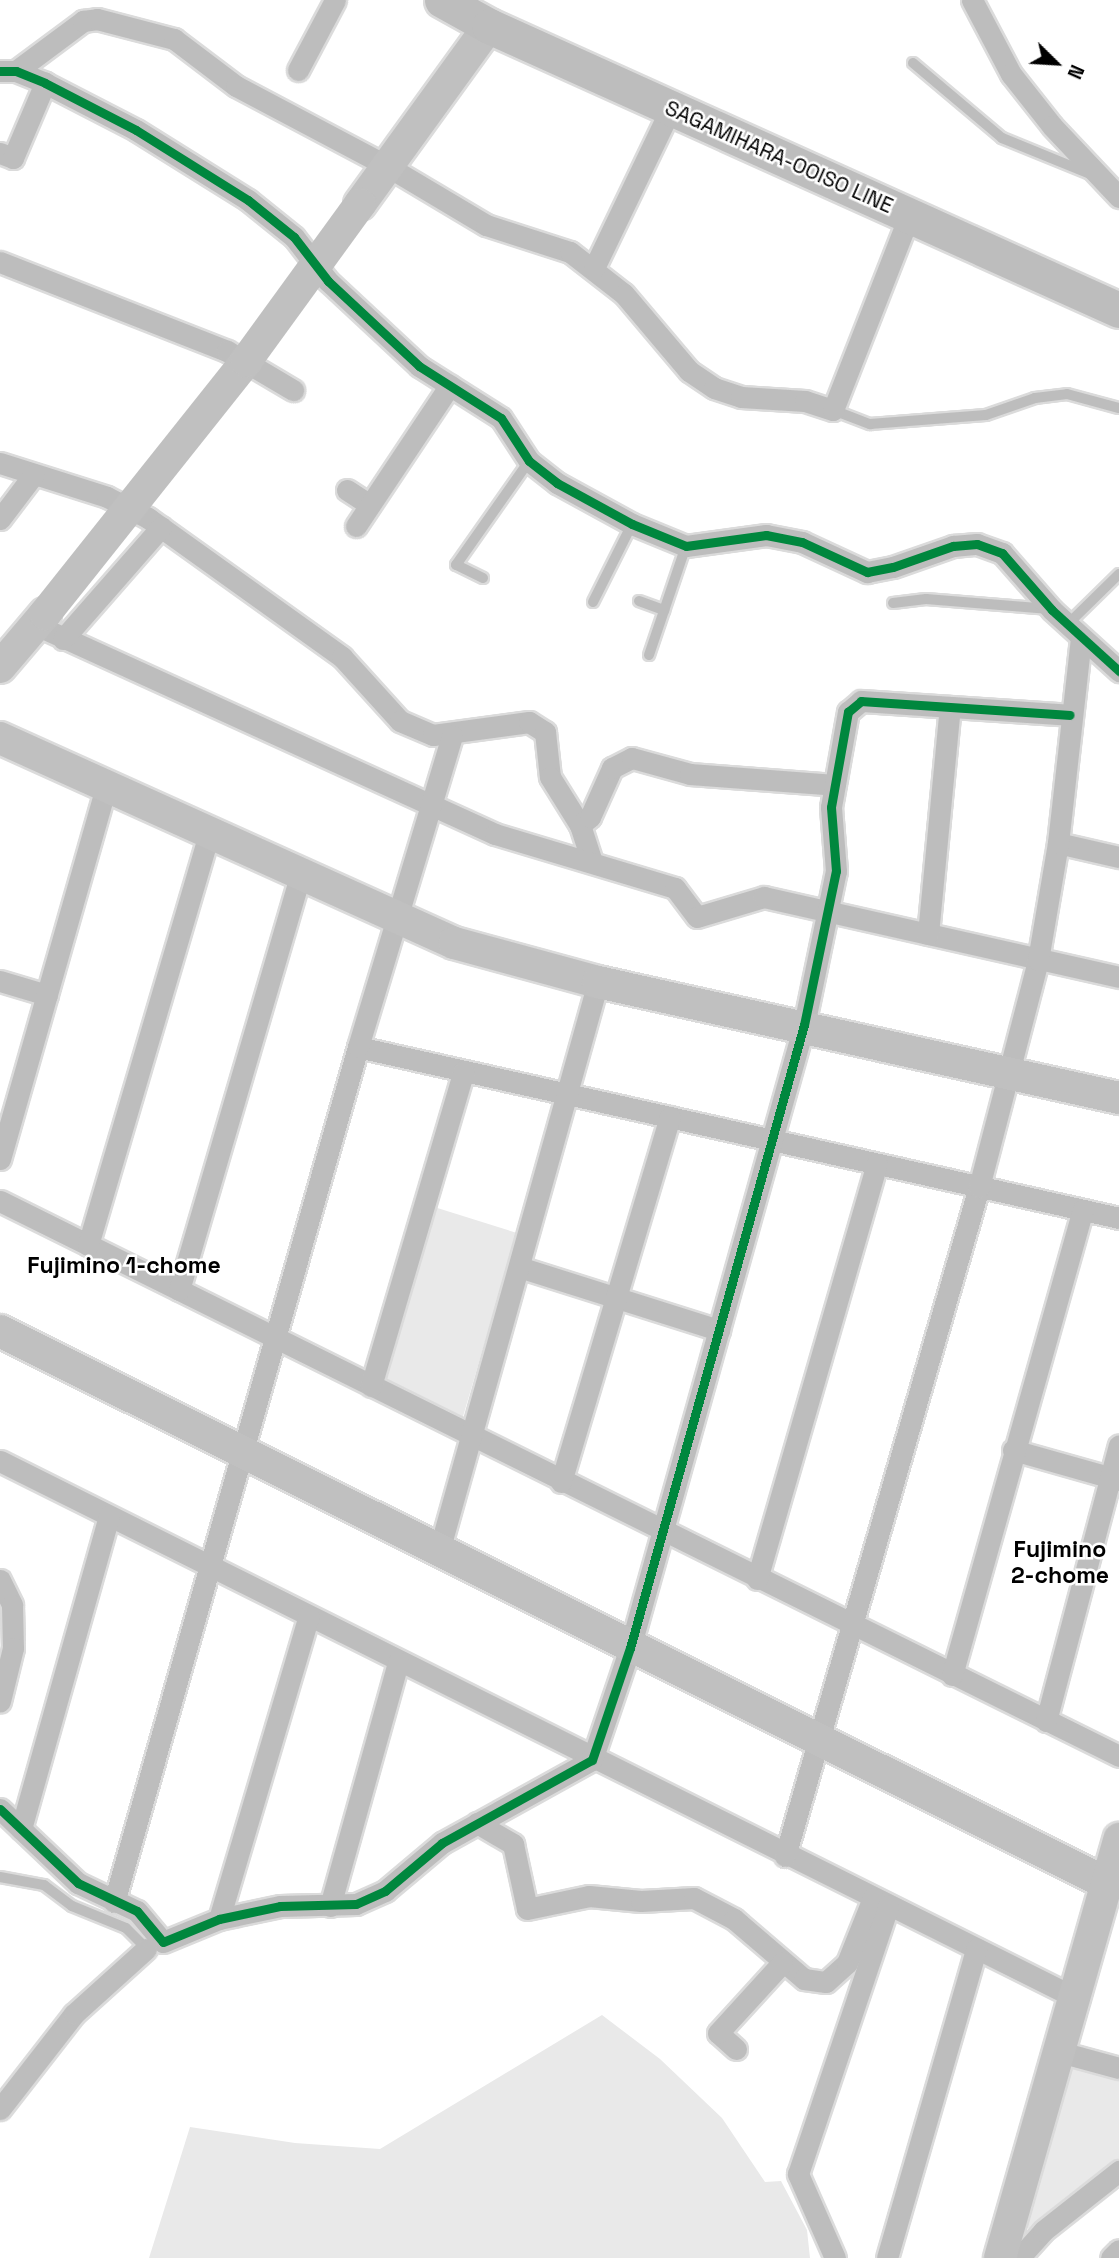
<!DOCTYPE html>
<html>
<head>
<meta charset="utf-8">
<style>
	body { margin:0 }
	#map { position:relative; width:1119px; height:2258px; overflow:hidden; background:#fff; font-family:"Space Grotesk",sans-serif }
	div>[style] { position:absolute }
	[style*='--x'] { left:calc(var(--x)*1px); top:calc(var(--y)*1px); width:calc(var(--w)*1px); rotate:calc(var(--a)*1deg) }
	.green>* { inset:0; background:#e9e9e9 }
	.roads { filter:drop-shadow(2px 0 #dbdbdb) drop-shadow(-2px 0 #dbdbdb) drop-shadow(0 2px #dbdbdb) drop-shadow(0 -2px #dbdbdb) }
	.lane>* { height:10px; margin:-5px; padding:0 5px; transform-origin:5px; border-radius:5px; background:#bdbdbd }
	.street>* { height:21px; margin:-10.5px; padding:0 10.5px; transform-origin:10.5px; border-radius:10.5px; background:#bdbdbd }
	.secondary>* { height:32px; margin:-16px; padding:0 16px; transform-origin:16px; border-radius:16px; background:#c0c0c0 }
	.primary>* { height:35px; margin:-17.5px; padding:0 17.5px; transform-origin:17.5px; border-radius:17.5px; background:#bdbdbd }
	.secondary-bridge>* { height:32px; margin:-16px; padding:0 16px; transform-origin:16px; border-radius:16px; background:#c0c0c0 }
	.cycleway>* { height:9px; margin:-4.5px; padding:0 4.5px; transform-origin:4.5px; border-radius:4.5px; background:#00873e }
	span { translate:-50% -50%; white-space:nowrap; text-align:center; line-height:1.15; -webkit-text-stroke:5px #fff; paint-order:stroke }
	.street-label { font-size:21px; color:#000 }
	.neighbourhood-label { font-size:23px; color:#000; font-weight:700 }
	.north { position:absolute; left:1021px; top:28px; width:70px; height:70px; -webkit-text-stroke:5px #fff; paint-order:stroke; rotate:114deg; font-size:19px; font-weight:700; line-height:28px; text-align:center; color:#000 }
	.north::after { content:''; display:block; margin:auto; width:24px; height:32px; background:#000; clip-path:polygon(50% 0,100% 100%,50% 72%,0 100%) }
</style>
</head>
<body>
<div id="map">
	<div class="green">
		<div style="clip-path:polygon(431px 1206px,517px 1233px,462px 1420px,388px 1387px,385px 1379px)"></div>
		<div style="clip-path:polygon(602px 2015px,660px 2059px,722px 2118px,765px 2182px,781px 2181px,807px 2230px,810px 2258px,149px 2258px,190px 2127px,295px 2143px,380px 2149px)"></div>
		<div style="clip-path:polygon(1077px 2063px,1119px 2075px,1119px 2163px,1034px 2235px,1021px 2220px,1064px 2075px)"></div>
	</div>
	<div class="roads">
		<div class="lane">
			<div style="--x:913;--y:63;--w:116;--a:40.1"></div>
			<div style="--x:1002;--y:138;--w:95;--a:22.2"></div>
			<div style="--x:833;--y:410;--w:40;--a:21"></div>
			<div style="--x:870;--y:424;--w:116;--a:-4.4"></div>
			<div style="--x:986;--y:415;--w:52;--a:-19.1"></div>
			<div style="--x:1035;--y:398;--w:32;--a:-7"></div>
			<div style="--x:1067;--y:394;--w:54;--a:15.1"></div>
			<div style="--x:483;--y:578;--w:30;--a:-154"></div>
			<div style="--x:456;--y:565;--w:127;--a:-54.9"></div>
			<div style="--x:639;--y:601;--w:27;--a:20"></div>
			<div style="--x:593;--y:602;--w:87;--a:-63.4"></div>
			<div style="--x:893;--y:603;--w:33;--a:-7"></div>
			<div style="--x:926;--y:599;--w:124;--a:4.6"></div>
			<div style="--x:1069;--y:623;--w:70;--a:-44.4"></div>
			<div style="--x:649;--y:655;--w:115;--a:-71.3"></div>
			<div style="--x:0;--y:1877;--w:45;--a:10.3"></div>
			<div style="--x:44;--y:1885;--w:35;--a:37"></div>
			<div style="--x:72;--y:1906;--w:58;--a:22.2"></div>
			<div style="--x:126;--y:1928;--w:30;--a:45"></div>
		</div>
		<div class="street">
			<div style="--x:972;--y:0;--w:84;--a:62.2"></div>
			<div style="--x:1011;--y:74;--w:66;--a:51.7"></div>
			<div style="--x:1052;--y:126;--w:98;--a:46.7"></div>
			<div style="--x:298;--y:70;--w:79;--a:-62.1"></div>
			<div style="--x:0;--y:71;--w:16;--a:0"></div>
			<div style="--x:16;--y:71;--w:31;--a:22"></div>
			<div style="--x:45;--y:83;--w:102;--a:27.3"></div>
			<div style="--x:136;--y:130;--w:132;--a:32"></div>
			<div style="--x:248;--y:200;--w:59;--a:38.8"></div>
			<div style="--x:294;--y:237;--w:56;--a:52.3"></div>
			<div style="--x:328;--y:281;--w:125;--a:43"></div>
			<div style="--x:419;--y:366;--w:97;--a:32.4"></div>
			<div style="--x:501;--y:418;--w:51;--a:56.9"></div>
			<div style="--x:529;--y:461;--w:36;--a:38"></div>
			<div style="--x:557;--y:483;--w:85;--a:28.7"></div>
			<div style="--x:632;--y:524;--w:58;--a:22.2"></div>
			<div style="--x:686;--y:546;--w:81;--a:-7.8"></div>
			<div style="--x:766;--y:535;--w:37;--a:11"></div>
			<div style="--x:802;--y:542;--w:72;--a:24.8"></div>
			<div style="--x:867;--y:572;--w:26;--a:-11"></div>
			<div style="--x:893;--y:567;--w:64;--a:-19.3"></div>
			<div style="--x:953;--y:546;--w:24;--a:-5"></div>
			<div style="--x:977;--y:544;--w:27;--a:20"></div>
			<div style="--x:1002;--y:553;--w:76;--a:48.7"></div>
			<div style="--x:1052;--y:610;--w:91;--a:42.3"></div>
			<div style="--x:16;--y:71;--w:84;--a:-36.7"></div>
			<div style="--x:83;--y:21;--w:14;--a:-8"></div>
			<div style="--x:97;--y:19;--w:80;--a:14.6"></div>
			<div style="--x:174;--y:39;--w:78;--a:37.2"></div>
			<div style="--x:236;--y:86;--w:171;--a:27.9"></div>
			<div style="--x:387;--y:166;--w:115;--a:30.8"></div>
			<div style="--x:486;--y:225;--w:88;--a:17.8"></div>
			<div style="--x:570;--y:252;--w:68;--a:37.9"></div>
			<div style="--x:624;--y:294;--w:101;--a:49.8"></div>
			<div style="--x:689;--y:371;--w:30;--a:34"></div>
			<div style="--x:714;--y:388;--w:28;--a:18"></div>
			<div style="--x:741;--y:397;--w:64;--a:3.6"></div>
			<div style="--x:805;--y:401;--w:29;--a:18"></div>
			<div style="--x:833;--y:410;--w:208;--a:-68.6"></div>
			<div style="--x:0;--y:153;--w:14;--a:21"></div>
			<div style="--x:13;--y:158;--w:82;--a:-66.9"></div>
			<div style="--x:0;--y:262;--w:244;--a:21.4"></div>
			<div style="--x:227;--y:351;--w:77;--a:30.6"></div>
			<div style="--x:594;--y:268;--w:178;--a:-64.3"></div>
			<div style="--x:0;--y:463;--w:112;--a:17.6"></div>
			<div style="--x:107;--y:497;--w:46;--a:27.1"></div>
			<div style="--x:148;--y:518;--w:239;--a:35.6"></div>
			<div style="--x:342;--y:657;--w:86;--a:47.8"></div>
			<div style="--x:400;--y:721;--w:36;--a:23"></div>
			<div style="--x:433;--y:735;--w:97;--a:-7.7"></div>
			<div style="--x:529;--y:722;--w:19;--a:32"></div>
			<div style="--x:545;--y:732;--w:45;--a:83.7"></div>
			<div style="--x:550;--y:777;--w:57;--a:58"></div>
			<div style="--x:580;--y:825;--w:38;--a:72"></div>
			<div style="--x:347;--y:490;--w:27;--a:33"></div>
			<div style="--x:0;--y:519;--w:56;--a:-52.9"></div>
			<div style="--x:356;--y:526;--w:169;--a:-56.3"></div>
			<div style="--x:36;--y:625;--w:504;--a:24.48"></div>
			<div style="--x:495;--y:834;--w:188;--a:16.7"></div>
			<div style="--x:675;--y:888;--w:36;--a:53"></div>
			<div style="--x:697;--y:917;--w:70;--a:-16.6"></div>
			<div style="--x:764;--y:897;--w:364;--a:12.7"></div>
			<div style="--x:63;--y:639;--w:149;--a:-48.8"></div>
			<div style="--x:580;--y:825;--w:13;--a:-39"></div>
			<div style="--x:590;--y:817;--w:54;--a:-65.8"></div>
			<div style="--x:612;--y:768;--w:22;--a:-27"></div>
			<div style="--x:632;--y:758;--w:60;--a:15.4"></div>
			<div style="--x:690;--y:774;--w:145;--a:4.3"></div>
			<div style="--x:1058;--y:843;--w:63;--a:12.9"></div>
			<div style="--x:928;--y:934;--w:228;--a:-84.5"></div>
			<div style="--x:0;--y:981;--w:49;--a:16.6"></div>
			<div style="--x:358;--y:1047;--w:780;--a:12.66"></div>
			<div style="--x:0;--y:1159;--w:388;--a:-74.1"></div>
			<div style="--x:0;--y:1201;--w:1249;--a:26.38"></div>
			<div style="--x:88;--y:1245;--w:429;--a:-73.6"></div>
			<div style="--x:519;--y:1267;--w:210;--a:17.5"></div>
			<div style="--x:179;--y:1290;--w:432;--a:-73.7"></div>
			<div style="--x:371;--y:1386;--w:328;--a:-73.6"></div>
			<div style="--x:1013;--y:1450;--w:110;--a:15.8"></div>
			<div style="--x:0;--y:1461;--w:1200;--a:26.52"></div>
			<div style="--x:561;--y:1482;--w:381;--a:-73.4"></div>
			<div style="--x:439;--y:1551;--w:591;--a:-74.39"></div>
			<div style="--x:757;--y:1579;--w:432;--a:-73.9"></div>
			<div style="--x:0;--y:1580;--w:28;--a:64"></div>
			<div style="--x:12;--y:1605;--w:43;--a:88.7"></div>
			<div style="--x:13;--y:1648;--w:55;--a:103.8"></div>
			<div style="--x:952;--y:1675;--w:483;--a:-74.3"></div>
			<div style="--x:1046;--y:1721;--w:285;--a:-75.2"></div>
			<div style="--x:0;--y:1809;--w:108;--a:43.5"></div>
			<div style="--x:78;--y:1883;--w:65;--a:25.4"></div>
			<div style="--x:137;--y:1911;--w:40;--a:50"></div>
			<div style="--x:163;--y:1942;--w:61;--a:-22.3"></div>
			<div style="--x:219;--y:1919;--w:62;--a:-12"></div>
			<div style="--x:280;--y:1906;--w:76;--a:-1.5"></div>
			<div style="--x:356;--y:1904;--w:32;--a:-24"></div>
			<div style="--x:385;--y:1891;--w:75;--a:-40.1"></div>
			<div style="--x:442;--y:1843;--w:171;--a:-29"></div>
			<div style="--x:592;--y:1760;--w:118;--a:-71.3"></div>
			<div style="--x:630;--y:1648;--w:647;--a:-74.4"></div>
			<div style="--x:804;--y:1025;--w:157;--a:-78.3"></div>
			<div style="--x:836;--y:871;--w:64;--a:-94.5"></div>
			<div style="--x:831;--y:807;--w:97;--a:-79.9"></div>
			<div style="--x:848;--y:712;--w:17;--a:-40"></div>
			<div style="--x:861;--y:701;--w:209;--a:3.8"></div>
			<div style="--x:477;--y:1823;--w:42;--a:30.3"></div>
			<div style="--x:513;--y:1844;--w:66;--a:77.8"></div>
			<div style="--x:527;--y:1909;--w:63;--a:-11.8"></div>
			<div style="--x:589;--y:1896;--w:52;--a:5.5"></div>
			<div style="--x:641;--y:1901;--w:53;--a:-3.2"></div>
			<div style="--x:694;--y:1898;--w:45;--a:27.7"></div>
			<div style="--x:734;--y:1919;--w:92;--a:40.6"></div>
			<div style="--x:804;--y:1979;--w:22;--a:8"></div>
			<div style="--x:826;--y:1982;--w:28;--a:-42"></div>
			<div style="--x:847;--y:1963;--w:70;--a:-68.2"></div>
			<div style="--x:21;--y:1829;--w:325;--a:-74.3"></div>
			<div style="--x:785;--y:1856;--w:697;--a:-73.83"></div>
			<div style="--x:979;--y:1187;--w:235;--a:-75.4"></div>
			<div style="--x:1038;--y:960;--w:119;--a:-80.3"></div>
			<div style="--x:1058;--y:843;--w:207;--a:-83.6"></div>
			<div style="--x:114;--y:1902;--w:889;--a:-74.07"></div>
			<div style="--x:358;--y:1047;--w:325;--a:-73.2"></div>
			<div style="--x:330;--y:1906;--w:253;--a:-74.4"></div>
			<div style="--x:219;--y:1919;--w:316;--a:-73.5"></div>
			<div style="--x:736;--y:2049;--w:24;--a:-138"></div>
			<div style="--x:718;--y:2033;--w:95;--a:-47.6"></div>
			<div style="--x:1060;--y:2052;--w:61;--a:15.2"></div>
			<div style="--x:0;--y:2109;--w:120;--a:-52.1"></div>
			<div style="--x:74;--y:2014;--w:97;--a:-42.1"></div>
			<div style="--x:835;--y:2258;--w:92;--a:-113.8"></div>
			<div style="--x:798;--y:2174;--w:283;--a:-71.4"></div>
			<div style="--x:887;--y:2258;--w:322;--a:-73.9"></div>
			<div style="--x:1019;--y:2258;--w:36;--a:-48"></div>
			<div style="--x:1043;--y:2231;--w:97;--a:-38.3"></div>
			<div style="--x:1111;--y:2258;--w:11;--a:-45"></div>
		</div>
		<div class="secondary">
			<div style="--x:360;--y:204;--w:220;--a:-54.1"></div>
			<div style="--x:0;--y:667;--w:70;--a:-49.7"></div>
			<div style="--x:0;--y:738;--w:498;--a:24.3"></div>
			<div style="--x:454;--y:943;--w:149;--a:15.2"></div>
			<div style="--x:598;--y:982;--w:534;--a:12.55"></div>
			<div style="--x:0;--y:1331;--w:1236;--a:26.52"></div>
			<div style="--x:1000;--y:2258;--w:436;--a:-74.1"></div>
		</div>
		<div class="primary">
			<div style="--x:442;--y:0;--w:54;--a:29"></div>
			<div style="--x:489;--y:26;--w:691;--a:24.27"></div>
		</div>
	</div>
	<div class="secondary-bridge">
		<div style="--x:45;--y:614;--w:323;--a:-51.5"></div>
		<div style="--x:246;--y:361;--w:194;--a:-54"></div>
	</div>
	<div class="cycleway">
		<div style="--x:0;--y:71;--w:16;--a:0"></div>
		<div style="--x:16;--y:71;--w:31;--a:22"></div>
		<div style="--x:45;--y:83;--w:102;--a:27.3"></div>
		<div style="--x:136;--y:130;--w:132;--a:32"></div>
		<div style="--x:248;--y:200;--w:59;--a:38.8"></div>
		<div style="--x:294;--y:237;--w:56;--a:52.3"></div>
		<div style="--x:328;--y:281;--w:125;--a:43"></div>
		<div style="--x:419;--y:366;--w:97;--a:32.4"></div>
		<div style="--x:501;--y:418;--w:51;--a:56.9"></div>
		<div style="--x:529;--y:461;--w:36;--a:38"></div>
		<div style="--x:557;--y:483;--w:85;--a:28.7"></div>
		<div style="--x:632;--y:524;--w:58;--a:22.2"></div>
		<div style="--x:686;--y:546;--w:81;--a:-7.8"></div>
		<div style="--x:766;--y:535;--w:37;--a:11"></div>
		<div style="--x:802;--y:542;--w:72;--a:24.8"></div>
		<div style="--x:867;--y:572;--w:26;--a:-11"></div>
		<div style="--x:893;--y:567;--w:64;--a:-19.3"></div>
		<div style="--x:953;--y:546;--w:24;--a:-5"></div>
		<div style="--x:977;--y:544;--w:27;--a:20"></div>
		<div style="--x:1002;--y:553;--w:76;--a:48.7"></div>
		<div style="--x:1052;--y:610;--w:91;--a:42.3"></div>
		<div style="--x:0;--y:1809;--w:108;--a:43.5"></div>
		<div style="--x:78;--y:1883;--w:65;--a:25.4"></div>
		<div style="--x:137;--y:1911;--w:40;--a:50"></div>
		<div style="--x:163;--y:1942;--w:61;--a:-22.3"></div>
		<div style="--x:219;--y:1919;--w:62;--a:-12"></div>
		<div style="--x:280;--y:1906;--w:76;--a:-1.5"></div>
		<div style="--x:356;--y:1904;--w:32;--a:-24"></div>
		<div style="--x:385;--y:1891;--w:75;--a:-40.1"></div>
		<div style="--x:442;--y:1843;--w:171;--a:-29"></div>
		<div style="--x:592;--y:1760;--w:118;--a:-71.3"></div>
		<div style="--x:630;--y:1648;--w:647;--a:-74.4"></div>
		<div style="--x:804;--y:1025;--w:157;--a:-78.3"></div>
		<div style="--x:836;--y:871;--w:64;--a:-94.5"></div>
		<div style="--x:831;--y:807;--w:97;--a:-79.9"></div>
		<div style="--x:848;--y:712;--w:17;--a:-40"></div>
		<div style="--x:861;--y:701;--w:209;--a:3.8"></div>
	</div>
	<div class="street-label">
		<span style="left:779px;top:157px;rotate:24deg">SAGAMIHARA-OOISO LINE</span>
	</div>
	<div class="neighbourhood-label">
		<span style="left:124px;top:1265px">Fujimino 1-chome</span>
		<span style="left:1060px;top:1562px">Fujimino<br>2-chome</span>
	</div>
	<div class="north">N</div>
</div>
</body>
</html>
